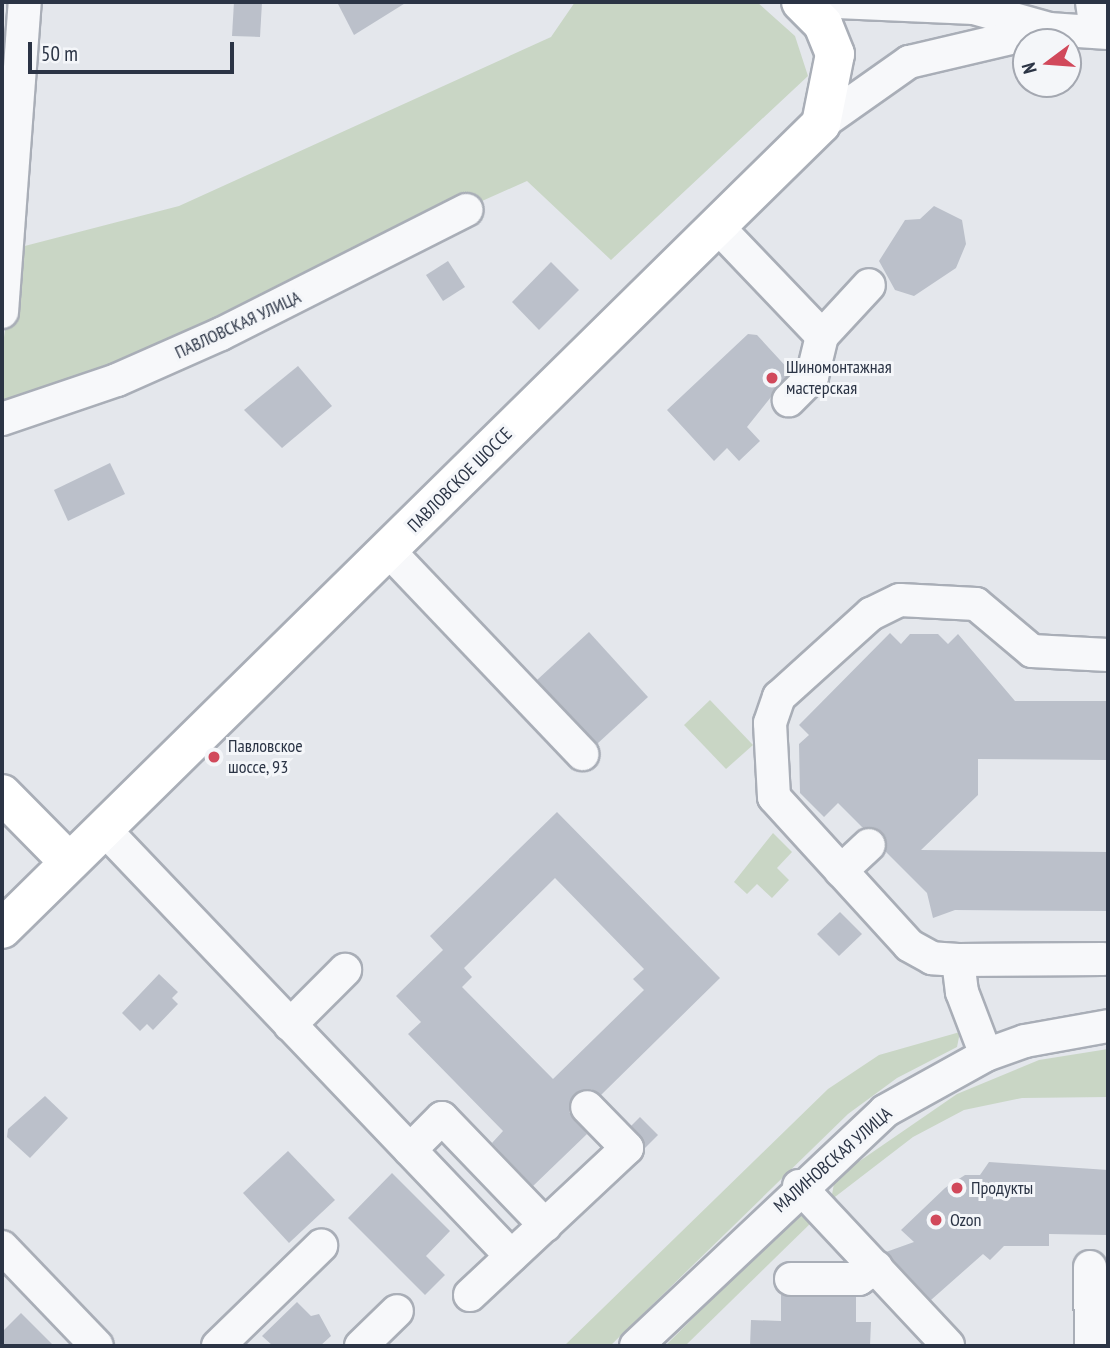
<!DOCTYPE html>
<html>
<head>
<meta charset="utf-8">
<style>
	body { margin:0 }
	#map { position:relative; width:1110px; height:1348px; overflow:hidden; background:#e4e7ec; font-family:"PT Sans Narrow",sans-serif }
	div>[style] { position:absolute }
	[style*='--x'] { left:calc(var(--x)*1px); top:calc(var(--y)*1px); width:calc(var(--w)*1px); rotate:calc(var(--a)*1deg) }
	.green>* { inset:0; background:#c9d6c5 }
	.building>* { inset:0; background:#bbc0ca }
	.roads { filter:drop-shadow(2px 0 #a9aeb7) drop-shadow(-2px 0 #a9aeb7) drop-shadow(0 2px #a9aeb7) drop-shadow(0 -2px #a9aeb7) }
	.minor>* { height:32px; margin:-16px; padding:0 16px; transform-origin:16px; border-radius:16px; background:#f7f8fa }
	.major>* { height:38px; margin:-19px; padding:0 19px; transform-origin:19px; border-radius:19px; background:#fff }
	.dots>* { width:19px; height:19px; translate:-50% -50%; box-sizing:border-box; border:4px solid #f4f6f9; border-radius:50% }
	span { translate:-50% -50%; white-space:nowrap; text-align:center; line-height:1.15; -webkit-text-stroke:6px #f4f6f9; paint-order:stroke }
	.street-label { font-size:18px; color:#2b3445 }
	.poi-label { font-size:18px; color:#2b3445 }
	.left { translate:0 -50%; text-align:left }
	.frame { position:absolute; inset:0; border:4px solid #2b3445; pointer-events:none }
	.north { position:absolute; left:1012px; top:28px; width:70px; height:70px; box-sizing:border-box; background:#f4f6f9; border:2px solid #a4a8b1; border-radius:50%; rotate:254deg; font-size:19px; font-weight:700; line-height:28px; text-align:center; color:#2b3445 }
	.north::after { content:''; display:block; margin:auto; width:24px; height:32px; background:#d1495b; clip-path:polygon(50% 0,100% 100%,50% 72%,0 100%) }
	.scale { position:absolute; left:28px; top:42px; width:206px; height:32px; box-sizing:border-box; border:4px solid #2b3445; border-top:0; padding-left:9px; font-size:21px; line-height:24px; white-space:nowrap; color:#2b3445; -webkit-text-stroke:5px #f4f6f9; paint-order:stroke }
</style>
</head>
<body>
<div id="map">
	<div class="green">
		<div style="clip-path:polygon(575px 2px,757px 2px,795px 36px,808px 76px,611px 260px,527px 181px,482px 201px,463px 201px,444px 218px,2px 415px,2px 351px,17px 248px,179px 206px,551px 37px)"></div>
		<div style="clip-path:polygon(710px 700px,753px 745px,726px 769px,684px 725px)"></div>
		<div style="clip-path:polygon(773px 833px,792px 852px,777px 868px,789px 880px,772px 898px,757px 884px,747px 894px,734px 882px)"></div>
		<div style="clip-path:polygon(960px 1032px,957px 1047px,897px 1078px,848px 1114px,610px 1346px,564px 1346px,828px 1089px,879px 1055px)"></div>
		<div style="clip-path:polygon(1108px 1049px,1108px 1097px,1022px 1098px,964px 1110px,913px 1137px,831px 1200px,835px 1178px,957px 1094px,1039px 1060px)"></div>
		<div style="clip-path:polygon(797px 1215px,815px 1219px,685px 1346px,665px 1346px)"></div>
	</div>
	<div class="building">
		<div style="clip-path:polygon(234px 2px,262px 2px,260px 37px,232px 36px)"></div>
		<div style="clip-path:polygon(337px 2px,407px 2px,354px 35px)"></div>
		<div style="clip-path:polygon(934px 206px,962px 220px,966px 244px,956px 268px,914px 296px,895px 290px,879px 261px,905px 220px,920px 219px)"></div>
		<div style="clip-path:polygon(448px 261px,465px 287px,443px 301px,426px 275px)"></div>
		<div style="clip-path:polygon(551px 262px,579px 290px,539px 330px,512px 302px)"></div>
		<div style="clip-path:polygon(748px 334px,757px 335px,791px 372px,747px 427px,760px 441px,739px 461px,727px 448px,714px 461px,667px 410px)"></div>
		<div style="clip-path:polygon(298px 366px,332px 406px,282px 448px,244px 410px)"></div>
		<div style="clip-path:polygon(110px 463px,125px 494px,68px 521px,54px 490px)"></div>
		<div style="clip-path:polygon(589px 632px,648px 697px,597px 744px,537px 680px)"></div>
		<div style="clip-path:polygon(890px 633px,901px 644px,910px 634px,938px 634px,948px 644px,958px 634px,1015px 701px,1108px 701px,1108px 760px,978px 759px,978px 795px,921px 850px,1108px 852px,1108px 911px,955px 910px,933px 918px,927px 893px,886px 852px,882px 832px,863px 828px,838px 803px,824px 817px,800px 793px,799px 744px,809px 735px,799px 725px)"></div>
		<div style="clip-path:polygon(evenodd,557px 812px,720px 978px,601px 1095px,591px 1089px,574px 1094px,569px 1112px,587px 1134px,533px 1186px,492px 1143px,503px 1131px,408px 1034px,421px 1022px,396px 996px,443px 950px,430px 936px,557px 812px,555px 878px,644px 969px,633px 979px,644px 990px,553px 1079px,462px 987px,472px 977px,464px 968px,555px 878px)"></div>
		<div style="clip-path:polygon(840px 912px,862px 934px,839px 956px,817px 934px)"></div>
		<div style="clip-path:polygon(159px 974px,178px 992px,172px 998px,178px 1004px,153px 1030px,147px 1024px,140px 1031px,122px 1013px)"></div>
		<div style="clip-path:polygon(45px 1096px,68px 1118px,30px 1158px,7px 1137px,8px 1129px)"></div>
		<div style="clip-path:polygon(640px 1117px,658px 1135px,645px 1148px,631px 1126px)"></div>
		<div style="clip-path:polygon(288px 1151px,335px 1200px,289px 1243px,243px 1193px)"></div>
		<div style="clip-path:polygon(989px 1162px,1108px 1170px,1108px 1235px,1049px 1234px,1049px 1246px,1004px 1246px,990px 1260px,983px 1254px,931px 1300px,886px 1252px,914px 1242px,901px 1230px,945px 1188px,965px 1175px,980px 1175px)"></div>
		<div style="clip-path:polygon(392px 1173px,450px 1231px,426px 1256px,445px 1275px,425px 1295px,348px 1218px)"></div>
		<div style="clip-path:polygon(781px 1295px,856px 1297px,856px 1322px,871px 1322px,870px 1346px,750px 1346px,751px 1320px,781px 1321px)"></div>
		<div style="clip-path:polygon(297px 1302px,311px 1316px,319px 1314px,331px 1336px,320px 1346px,273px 1346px,262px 1336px)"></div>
		<div style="clip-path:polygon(21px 1313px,54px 1346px,2px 1346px,2px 1332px)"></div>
	</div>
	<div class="roads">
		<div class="minor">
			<div style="--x:837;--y:2;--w:137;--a:2.5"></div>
			<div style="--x:974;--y:8;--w:78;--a:15.6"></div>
			<div style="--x:1049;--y:29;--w:59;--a:3.9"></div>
			<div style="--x:1092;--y:2;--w:30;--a:82"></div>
			<div style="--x:821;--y:124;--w:108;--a:-35.2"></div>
			<div style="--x:909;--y:62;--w:140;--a:-13.2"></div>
			<div style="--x:717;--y:226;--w:152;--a:46.3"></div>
			<div style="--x:822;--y:336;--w:42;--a:103.7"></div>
			<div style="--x:812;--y:377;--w:33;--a:135"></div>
			<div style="--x:2;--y:312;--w:311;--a:-85.8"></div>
			<div style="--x:822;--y:336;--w:69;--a:-47.3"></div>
			<div style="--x:2;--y:419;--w:121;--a:-18.7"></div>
			<div style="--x:117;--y:380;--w:114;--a:-23.9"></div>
			<div style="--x:221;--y:334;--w:275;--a:-26.8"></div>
			<div style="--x:388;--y:550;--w:282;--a:46.4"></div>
			<div style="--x:104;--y:829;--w:590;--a:46.37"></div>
			<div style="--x:841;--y:871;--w:38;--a:-43"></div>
			<div style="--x:1103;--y:959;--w:145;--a:179.6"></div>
			<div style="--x:958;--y:960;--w:26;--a:-176"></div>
			<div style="--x:932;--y:958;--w:26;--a:-151"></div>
			<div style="--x:909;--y:945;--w:200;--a:-132.4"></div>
			<div style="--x:774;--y:797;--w:74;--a:-93.1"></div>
			<div style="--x:770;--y:723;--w:28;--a:-71"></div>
			<div style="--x:779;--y:697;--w:124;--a:-42.1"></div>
			<div style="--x:871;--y:614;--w:32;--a:-26"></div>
			<div style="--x:900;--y:600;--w:76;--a:3"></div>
			<div style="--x:976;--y:604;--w:73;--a:40"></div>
			<div style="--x:1032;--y:651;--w:76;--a:3"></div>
			<div style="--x:958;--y:960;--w:32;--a:83"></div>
			<div style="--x:962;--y:992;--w:67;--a:69.1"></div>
			<div style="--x:290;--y:1025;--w:78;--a:-45"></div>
			<div style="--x:410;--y:1150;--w:45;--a:-45"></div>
			<div style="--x:442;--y:1118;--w:149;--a:46.1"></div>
			<div style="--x:799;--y:1186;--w:218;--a:46.9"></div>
			<div style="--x:2;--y:1247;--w:137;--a:46.2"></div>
			<div style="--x:1090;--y:1267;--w:79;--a:89.3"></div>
			<div style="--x:791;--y:1279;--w:68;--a:0"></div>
			<div style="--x:859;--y:1279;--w:21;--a:-35"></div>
			<div style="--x:470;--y:1295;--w:215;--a:-43.1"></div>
			<div style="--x:627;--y:1148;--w:57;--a:-134.3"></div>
			<div style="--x:218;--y:1346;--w:144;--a:-44.2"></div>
			<div style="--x:361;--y:1346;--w:50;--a:-44.2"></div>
			<div style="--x:636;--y:1346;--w:342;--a:-43.3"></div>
			<div style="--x:885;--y:1111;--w:115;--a:-29"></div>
			<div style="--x:986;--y:1055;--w:41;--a:-19.7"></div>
			<div style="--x:1025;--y:1041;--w:84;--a:-10.2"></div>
		</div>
		<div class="major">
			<div style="--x:2;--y:794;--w:95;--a:45.4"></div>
			<div style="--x:2;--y:929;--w:1148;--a:-44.51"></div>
			<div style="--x:821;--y:124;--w:71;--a:-78.7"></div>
			<div style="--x:835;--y:54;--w:32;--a:-112"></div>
			<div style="--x:823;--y:24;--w:31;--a:-135"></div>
		</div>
	</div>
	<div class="dots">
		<div style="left:772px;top:378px;background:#d1495b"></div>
		<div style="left:214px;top:757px;background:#d1495b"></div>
		<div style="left:957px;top:1188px;background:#d1495b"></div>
		<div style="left:936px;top:1220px;background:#d1495b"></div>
	</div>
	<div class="street-label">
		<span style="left:238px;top:325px;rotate:-25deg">ПАВЛОВСКАЯ УЛИЦА</span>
		<span style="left:460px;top:480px;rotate:-45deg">ПАВЛОВСКОЕ ШОССЕ</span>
		<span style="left:833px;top:1160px;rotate:-41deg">МАЛИНОВСКАЯ УЛИЦА</span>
	</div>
	<div class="poi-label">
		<span class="left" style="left:786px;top:378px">Шиномонтажная<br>мастерская</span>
		<span class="left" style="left:228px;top:757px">Павловское<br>шоссе, 93</span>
		<span class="left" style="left:971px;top:1188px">Продукты</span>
		<span class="left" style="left:950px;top:1220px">Ozon</span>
	</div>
	<div class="frame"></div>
	<div class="north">N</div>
	<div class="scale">50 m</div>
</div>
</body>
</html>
